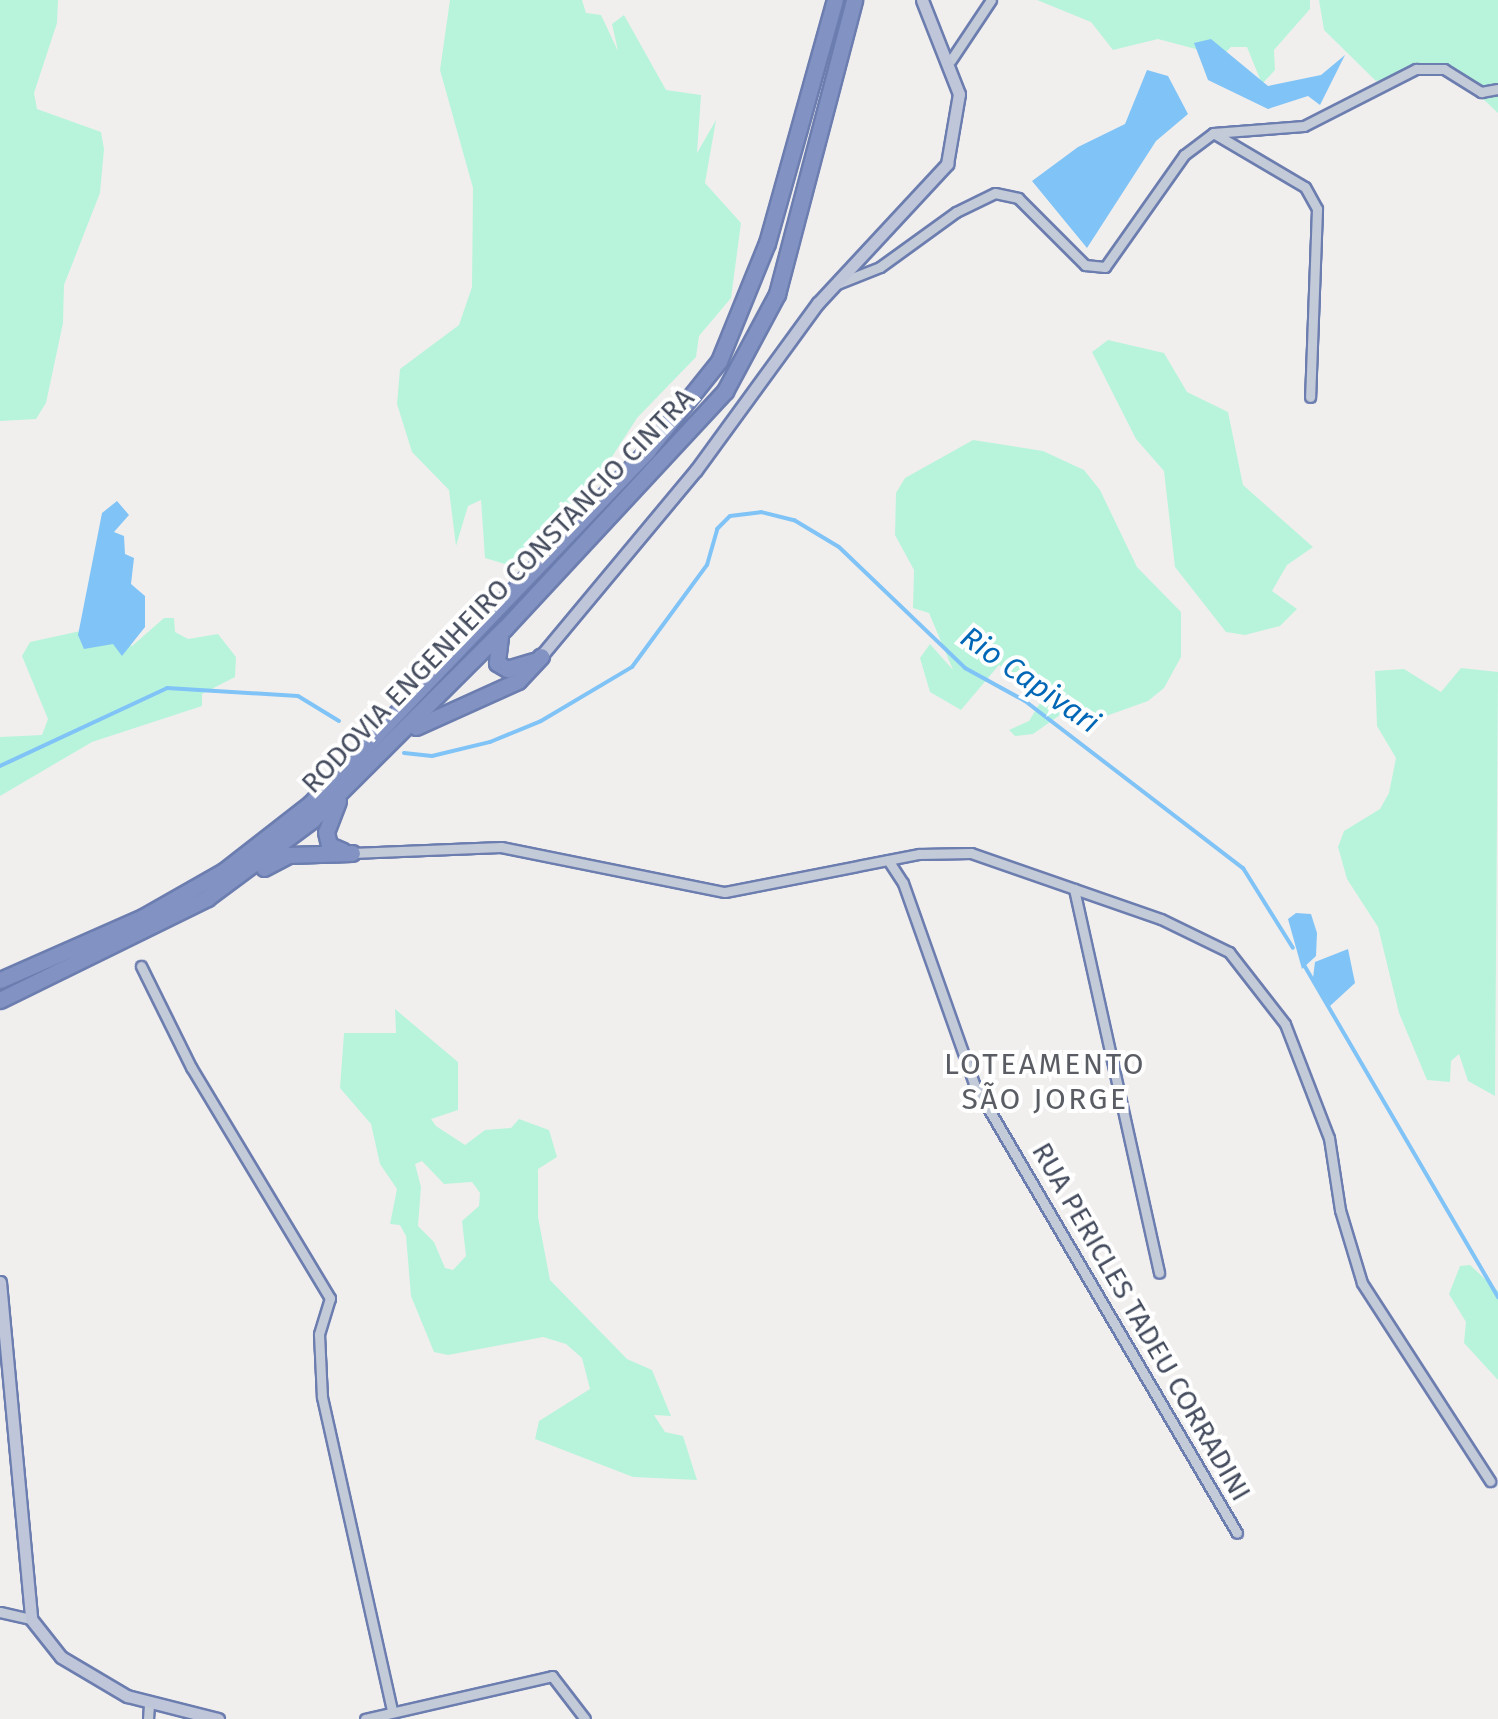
<!DOCTYPE html>
<html>
<head>
<meta charset="utf-8">
<style>
	body { margin:0 }
	#map { position:relative; width:1498px; height:1719px; overflow:hidden; background:#f1efee; font-family:"Fira Sans",sans-serif }
	div>[style] { position:absolute }
	[style*='--x'] { left:calc(var(--x)*1px); top:calc(var(--y)*1px); width:calc(var(--w)*1px); rotate:calc(var(--a)*1deg) }
	.green>* { inset:0; background:#b8f4dc }
	.water>* { inset:0; background:#80c3f6 }
	.stream>* { height:4px; margin:-2px; padding:0 2px; transform-origin:2px; border-radius:2px; background:#80c3f6 }
	.roads { filter:drop-shadow(2px 0 #6c7daf) drop-shadow(-2px 0 #6c7daf) drop-shadow(0 2px #6c7daf) drop-shadow(0 -2px #6c7daf) }
	.street>* { height:9px; margin:-4.5px; padding:0 4.5px; transform-origin:4.5px; border-radius:4.5px; background:#c3cad8 }
	.secondary>* { height:11px; margin:-5.5px; padding:0 5.5px; transform-origin:5.5px; border-radius:5.5px; background:#bfc6da }
	.highway>* { height:15px; margin:-7.5px; padding:0 7.5px; transform-origin:7.5px; border-radius:7.5px; background:#8192c3 }
	span { translate:-50% -50%; white-space:nowrap; text-align:center; line-height:1.15; -webkit-text-stroke:8px #fff; paint-order:stroke }
	.street-label { font-size:28px; color:#444c5e }
	.water-label { font-size:30px; color:#0067b6; font-style:italic }
	.neighbourhood-label { font-size:30px; color:#5a5d64; letter-spacing:2.5px }
</style>
</head>
<body>
<div id="map">
	<div class="green">
		<div style="clip-path:polygon(0 0,58px 0,57px 23px,34px 93px,37px 109px,101px 132px,104px 149px,100px 193px,64px 285px,63px 323px,46px 403px,36px 419px,0 421px)"></div>
		<div style="clip-path:polygon(450px 0,582px 0,586px 13px,601px 15px,618px 51px,612px 24px,624px 15px,666px 90px,701px 95px,697px 153px,716px 120px,705px 183px,741px 223px,731px 298px,699px 336px,696px 357px,637px 418px,586px 497px,512px 566px,485px 558px,481px 500px,468px 506px,456px 546px,449px 490px,412px 452px,397px 404px,400px 369px,459px 325px,472px 287px,473px 188px,440px 70px)"></div>
		<div style="clip-path:polygon(1037px 0,1310px 0,1310px 9px,1274px 50px,1275px 70px,1262px 84px,1247px 47px,1231px 47px,1222px 56px,1158px 39px,1113px 50px,1091px 22px)"></div>
		<div style="clip-path:polygon(1319px 0,1498px 0,1498px 113px,1467px 84px,1430px 71px,1376px 81px,1324px 30px)"></div>
		<div style="clip-path:polygon(1108px 340px,1164px 353px,1187px 392px,1228px 412px,1243px 485px,1313px 547px,1287px 565px,1272px 591px,1297px 609px,1280px 626px,1245px 635px,1226px 632px,1175px 567px,1164px 471px,1136px 439px,1092px 352px)"></div>
		<div style="clip-path:polygon(973px 440px,1043px 451px,1084px 470px,1100px 490px,1137px 567px,1181px 612px,1181px 657px,1164px 688px,1148px 701px,1095px 720px,1070px 708px,1033px 734px,1015px 736px,1009px 730px,1029px 721px,1040px 703px,1029px 686px,999px 665px,961px 710px,930px 692px,920px 658px,930px 644px,953px 670px,929px 613px,913px 608px,914px 570px,895px 535px,896px 493px,905px 478px)"></div>
		<div style="clip-path:polygon(164px 618px,174px 618px,175px 632px,188px 639px,218px 634px,236px 657px,235px 677px,202px 694px,202px 706px,92px 742px,0 796px,0 737px,42px 735px,48px 719px,22px 656px,30px 642px,85px 630px,132px 646px)"></div>
		<div style="clip-path:polygon(1461px 668px,1498px 672px,1495px 1096px,1468px 1081px,1459px 1054px,1451px 1061px,1450px 1082px,1427px 1080px,1399px 1013px,1378px 927px,1347px 879px,1338px 847px,1344px 831px,1380px 809px,1389px 793px,1396px 758px,1377px 726px,1375px 671px,1404px 669px,1441px 692px)"></div>
		<div style="clip-path:polygon(evenodd,395px 1009px,458px 1062px,458px 1110px,431px 1119px,436px 1126px,465px 1145px,485px 1130px,511px 1128px,519px 1119px,549px 1130px,557px 1157px,538px 1169px,538px 1217px,550px 1280px,627px 1359px,652px 1370px,671px 1416px,654px 1415px,665px 1432px,683px 1436px,697px 1480px,633px 1477px,535px 1439px,539px 1421px,590px 1389px,582px 1358px,566px 1344px,543px 1337px,448px 1355px,434px 1352px,411px 1296px,406px 1236px,400px 1225px,390px 1224px,397px 1189px,380px 1164px,371px 1124px,340px 1088px,344px 1033px,396px 1033px,395px 1009px,422px 1161px,444px 1184px,472px 1182px,480px 1193px,479px 1206px,462px 1221px,466px 1256px,453px 1270px,445px 1268px,434px 1242px,418px 1226px,421px 1187px,415px 1164px,422px 1161px)"></div>
		<div style="clip-path:polygon(1470px 1265px,1498px 1291px,1498px 1380px,1464px 1343px,1466px 1322px,1449px 1294px,1460px 1266px)"></div>
	</div>
	<div class="water">
		<div style="clip-path:polygon(1211px 39px,1268px 86px,1321px 75px,1345px 55px,1320px 105px,1308px 96px,1268px 109px,1208px 80px,1194px 43px)"></div>
		<div style="clip-path:polygon(1147px 70px,1168px 76px,1188px 114px,1156px 141px,1087px 248px,1032px 181px,1078px 147px,1125px 124px)"></div>
		<div style="clip-path:polygon(117px 501px,129px 515px,114px 532px,124px 536px,125px 554px,134px 558px,131px 584px,145px 596px,145px 627px,122px 656px,113px 644px,84px 649px,78px 635px,102px 513px)"></div>
		<div style="clip-path:polygon(1296px 913px,1311px 914px,1317px 933px,1316px 956px,1302px 969px,1288px 919px)"></div>
		<div style="clip-path:polygon(1348px 949px,1355px 983px,1330px 1006px,1313px 978px,1315px 962px)"></div>
	</div>
	<div class="stream">
		<div style="--x:404;--y:753;--w:28;--a:6"></div>
		<div style="--x:432;--y:756;--w:60;--a:-13.6"></div>
		<div style="--x:490;--y:742;--w:55;--a:-22.4"></div>
		<div style="--x:541;--y:721;--w:106;--a:-30.7"></div>
		<div style="--x:632;--y:667;--w:127;--a:-53.7"></div>
		<div style="--x:707;--y:565;--w:37;--a:-74"></div>
		<div style="--x:717;--y:529;--w:18;--a:-45"></div>
		<div style="--x:730;--y:516;--w:31;--a:-7"></div>
		<div style="--x:761;--y:512;--w:34;--a:14"></div>
		<div style="--x:794;--y:520;--w:52;--a:31"></div>
		<div style="--x:839;--y:547;--w:175;--a:43.8"></div>
		<div style="--x:965;--y:668;--w:68;--a:28.8"></div>
		<div style="--x:1025;--y:701;--w:275;--a:37.5"></div>
		<div style="--x:1243;--y:868;--w:94;--a:58"></div>
		<div style="--x:0;--y:766;--w:184;--a:-25"></div>
		<div style="--x:167;--y:688;--w:131;--a:3.5"></div>
		<div style="--x:298;--y:696;--w:48;--a:31.4"></div>
		<div style="--x:1304;--y:965;--w:385;--a:59.7"></div>
	</div>
	<div class="roads">
		<div class="street">
			<div style="--x:951;--y:60;--w:72;--a:-56.3"></div>
			<div style="--x:1215;--y:134;--w:104;--a:30.5"></div>
			<div style="--x:1305;--y:187;--w:25;--a:61"></div>
			<div style="--x:1317;--y:209;--w:188;--a:92.1"></div>
			<div style="--x:837;--y:284;--w:46;--a:-21.6"></div>
			<div style="--x:880;--y:267;--w:94;--a:-35.9"></div>
			<div style="--x:956;--y:212;--w:43;--a:-26"></div>
			<div style="--x:995;--y:193;--w:24;--a:12"></div>
			<div style="--x:1018;--y:198;--w:95;--a:45"></div>
			<div style="--x:1085;--y:265;--w:20;--a:6"></div>
			<div style="--x:1105;--y:267;--w:137;--a:-54.8"></div>
			<div style="--x:1184;--y:155;--w:36;--a:-37"></div>
			<div style="--x:1213;--y:133;--w:91;--a:-4.4"></div>
			<div style="--x:1304;--y:126;--w:126;--a:-27"></div>
			<div style="--x:1416;--y:69;--w:28;--a:0"></div>
			<div style="--x:1444;--y:69;--w:44;--a:31.9"></div>
			<div style="--x:1481;--y:92;--w:17;--a:-10"></div>
			<div style="--x:352;--y:853;--w:149;--a:-2.3"></div>
			<div style="--x:501;--y:847;--w:228;--a:11.4"></div>
			<div style="--x:725;--y:892;--w:198;--a:-11.1"></div>
			<div style="--x:919;--y:854;--w:52;--a:-1.1"></div>
			<div style="--x:971;--y:853;--w:201;--a:19.2"></div>
			<div style="--x:1161;--y:919;--w:76;--a:25.9"></div>
			<div style="--x:1229;--y:952;--w:91;--a:52.1"></div>
			<div style="--x:1285;--y:1024;--w:122;--a:68.9"></div>
			<div style="--x:1329;--y:1138;--w:73;--a:81.3"></div>
			<div style="--x:1340;--y:1210;--w:76;--a:73.2"></div>
			<div style="--x:1362;--y:1283;--w:236;--a:57.1"></div>
			<div style="--x:888;--y:860;--w:27;--a:57"></div>
			<div style="--x:903;--y:883;--w:213;--a:70.5"></div>
			<div style="--x:974;--y:1084;--w:520;--a:59.64"></div>
			<div style="--x:1074;--y:889;--w:393;--a:77.5"></div>
			<div style="--x:141;--y:966;--w:113;--a:63.7"></div>
			<div style="--x:191;--y:1067;--w:270;--a:59"></div>
			<div style="--x:330;--y:1298;--w:38;--a:107"></div>
			<div style="--x:319;--y:1334;--w:63;--a:87.3"></div>
			<div style="--x:322;--y:1397;--w:320;--a:77.4"></div>
			<div style="--x:0;--y:1612;--w:32;--a:13"></div>
			<div style="--x:148;--y:1719;--w:16;--a:-86"></div>
			<div style="--x:365;--y:1719;--w:192;--a:-12.9"></div>
			<div style="--x:552;--y:1676;--w:54;--a:52.5"></div>
		</div>
		<div class="secondary">
			<div style="--x:541;--y:656;--w:242;--a:-50.2"></div>
			<div style="--x:696;--y:470;--w:207;--a:-53.9"></div>
			<div style="--x:818;--y:303;--w:190;--a:-47.1"></div>
			<div style="--x:947;--y:164;--w:71;--a:-80.3"></div>
			<div style="--x:959;--y:94;--w:101;--a:-111.5"></div>
			<div style="--x:0;--y:1282;--w:338;--a:84.7"></div>
			<div style="--x:31;--y:1619;--w:48;--a:51.7"></div>
			<div style="--x:61;--y:1657;--w:77;--a:30.6"></div>
			<div style="--x:127;--y:1696;--w:94;--a:14.2"></div>
		</div>
		<div class="highway">
			<div style="--x:500;--y:637;--w:26;--a:97"></div>
			<div style="--x:497;--y:663;--w:12;--a:31"></div>
			<div style="--x:507;--y:669;--w:27;--a:-17"></div>
			<div style="--x:416;--y:727;--w:112;--a:-24.3"></div>
			<div style="--x:518;--y:681;--w:34;--a:-47"></div>
			<div style="--x:338;--y:801;--w:33;--a:111"></div>
			<div style="--x:326;--y:832;--w:13;--a:77"></div>
			<div style="--x:329;--y:845;--w:15;--a:23"></div>
			<div style="--x:264;--y:868;--w:27;--a:-28"></div>
			<div style="--x:288;--y:855;--w:64;--a:-1.8"></div>
			<div style="--x:0;--y:980;--w:156;--a:-23.8"></div>
			<div style="--x:143;--y:917;--w:93;--a:-29.6"></div>
			<div style="--x:224;--y:871;--w:109;--a:-37.9"></div>
			<div style="--x:310;--y:804;--w:488;--a:-46.3"></div>
			<div style="--x:647;--y:451;--w:115;--a:-51.3"></div>
			<div style="--x:719;--y:361;--w:127;--a:-67.9"></div>
			<div style="--x:767;--y:243;--w:252;--a:-74.4"></div>
			<div style="--x:0;--y:1000;--w:231;--a:-26.2"></div>
			<div style="--x:207;--y:898;--w:131;--a:-36.6"></div>
			<div style="--x:312;--y:820;--w:271;--a:-44.9"></div>
			<div style="--x:504;--y:629;--w:325;--a:-47.1"></div>
			<div style="--x:725;--y:391;--w:110;--a:-61.8"></div>
			<div style="--x:777;--y:294;--w:304;--a:-75.3"></div>
		</div>
	</div>
	<div class="street-label">
		<span style="left:498px;top:591px;rotate:-46deg">RODOVIA ENGENHEIRO CONSTANCIO CINTRA</span>
		<span style="left:1141px;top:1322px;rotate:60deg">RUA PERICLES TADEU CORRADINI</span>
	</div>
	<div class="water-label">
		<span style="left:1030px;top:680px;rotate:35deg">Rio Capivari</span>
	</div>
	<div class="neighbourhood-label">
		<span style="left:1045px;top:1081px">LOTEAMENTO<br>SÃO JORGE</span>
	</div>
</div>
</body>
</html>
